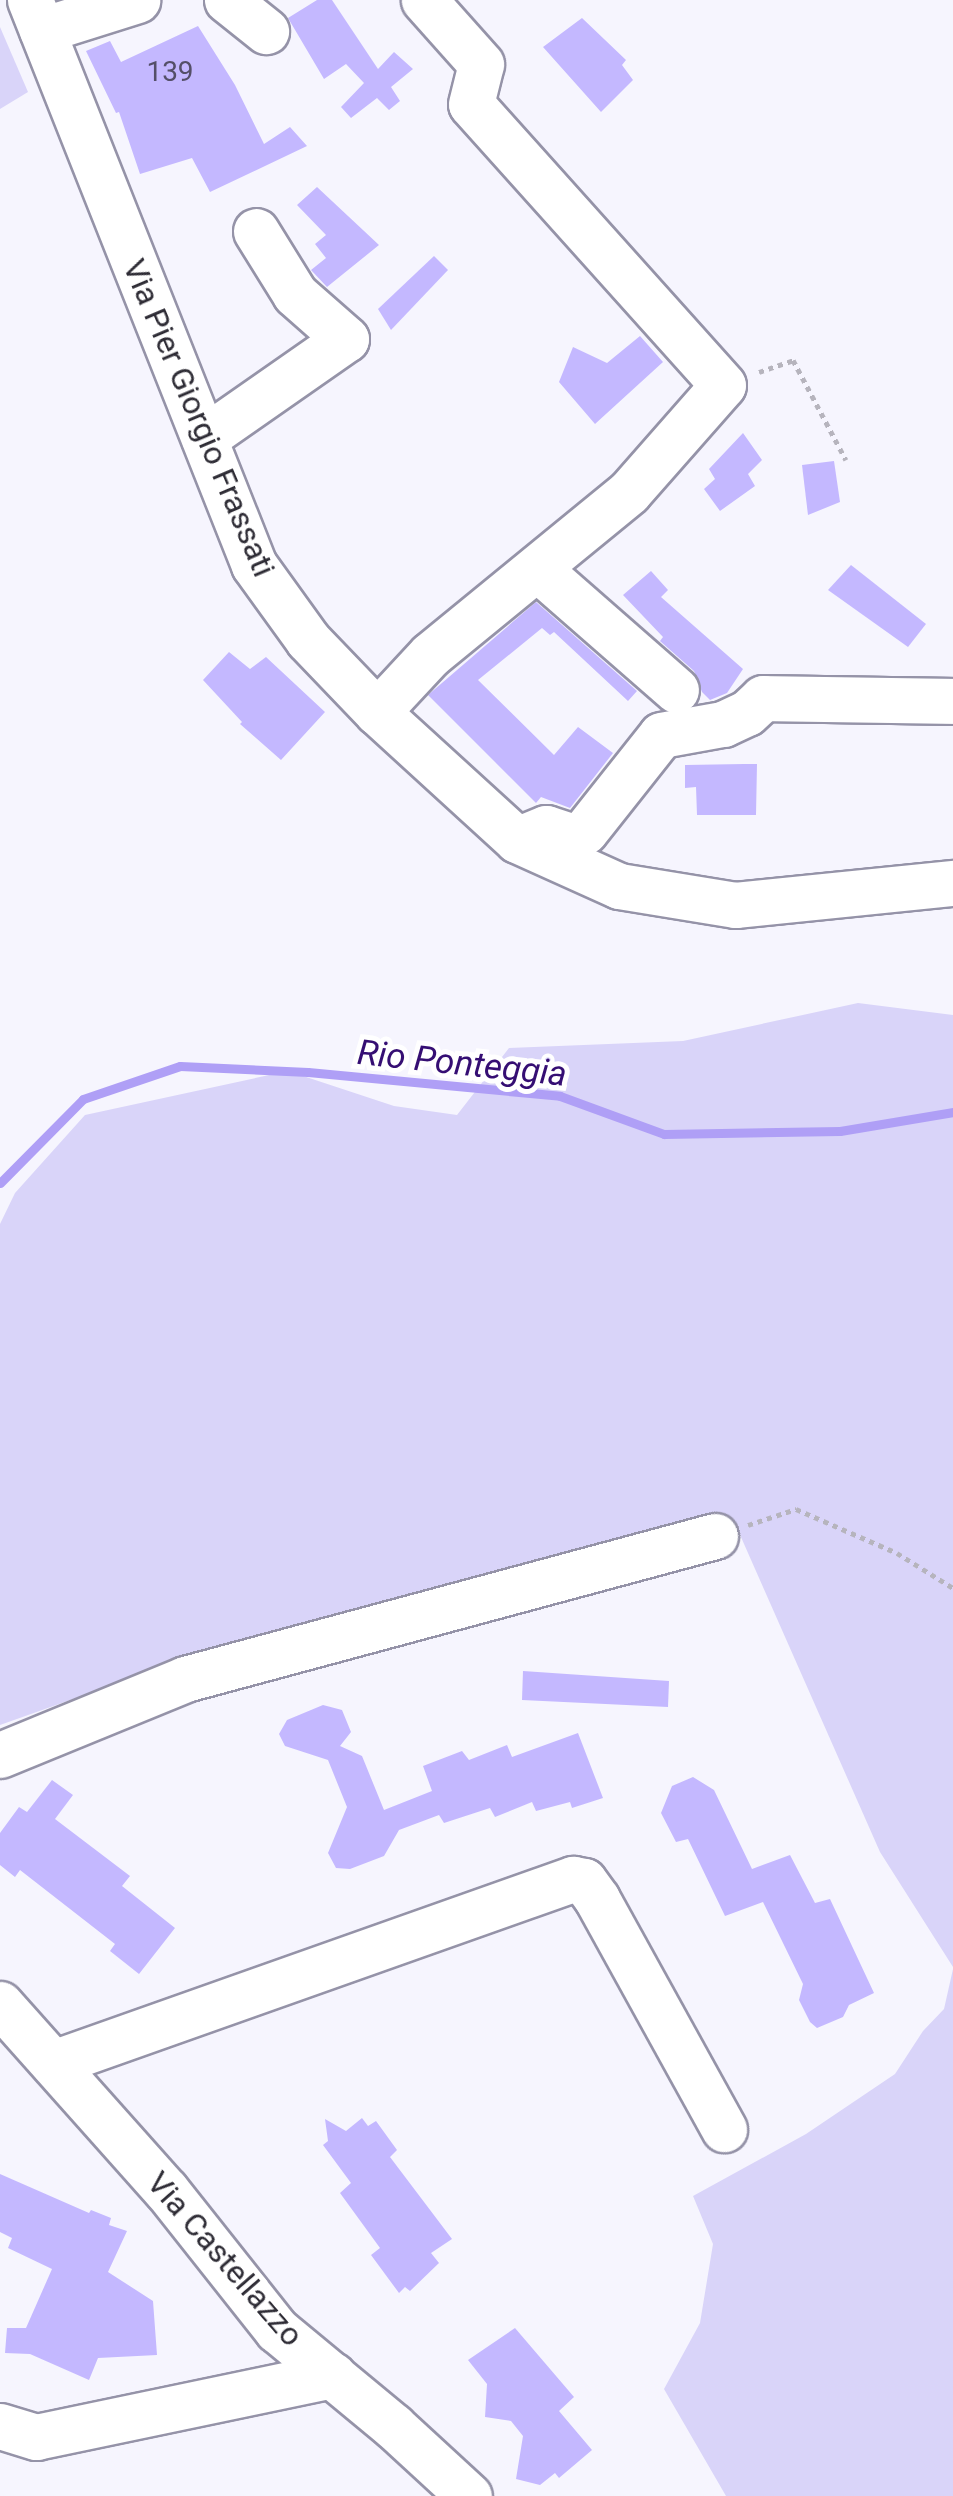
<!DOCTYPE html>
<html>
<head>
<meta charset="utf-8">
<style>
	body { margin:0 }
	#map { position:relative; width:953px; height:2496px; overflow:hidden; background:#f6f5fe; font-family:Roboto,sans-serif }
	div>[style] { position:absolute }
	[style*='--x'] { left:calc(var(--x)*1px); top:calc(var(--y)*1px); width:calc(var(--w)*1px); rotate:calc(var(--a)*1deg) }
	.green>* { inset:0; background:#d9d4f9 }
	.stream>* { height:9px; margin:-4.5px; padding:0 4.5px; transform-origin:4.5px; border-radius:4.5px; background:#af9ff6 }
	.building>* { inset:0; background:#c4b8ff }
	.path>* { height:5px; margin-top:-2.5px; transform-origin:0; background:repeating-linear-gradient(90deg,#b6b4bd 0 5px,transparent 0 10px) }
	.roads { filter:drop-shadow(2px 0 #9593a8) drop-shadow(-2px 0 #9593a8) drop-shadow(0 2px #9593a8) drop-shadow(0 -2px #9593a8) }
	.minor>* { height:45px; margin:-22.5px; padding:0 22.5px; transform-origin:22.5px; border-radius:22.5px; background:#fff }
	span { translate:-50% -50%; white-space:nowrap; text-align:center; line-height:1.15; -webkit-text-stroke:10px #fff; paint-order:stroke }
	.number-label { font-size:28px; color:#544f68 }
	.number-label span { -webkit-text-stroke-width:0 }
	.street-label { font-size:32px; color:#2e2c35 }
	.water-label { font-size:35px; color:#350e73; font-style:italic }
</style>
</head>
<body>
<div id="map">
	<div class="green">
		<div style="clip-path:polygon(0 27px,28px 92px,0 109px)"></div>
		<div style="clip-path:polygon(858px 1003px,953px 1015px,953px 1967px,880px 1852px,733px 1519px,163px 1667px,0 1725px,0 1224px,15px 1193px,85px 1115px,288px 1071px,394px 1106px,457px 1115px,509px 1048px,683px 1041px)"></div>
		<div style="clip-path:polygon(953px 1969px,953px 2496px,726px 2496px,664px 2389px,700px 2323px,713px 2244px,693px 2196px,806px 2134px,895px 2074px,923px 2031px,944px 2009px)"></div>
	</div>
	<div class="stream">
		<div style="--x:0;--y:1183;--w:118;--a:-45.3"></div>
		<div style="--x:83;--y:1099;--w:102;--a:-18.8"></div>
		<div style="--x:180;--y:1066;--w:128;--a:2.7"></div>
		<div style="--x:308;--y:1072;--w:253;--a:5.4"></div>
		<div style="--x:560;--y:1096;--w:111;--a:20.1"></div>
		<div style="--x:664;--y:1134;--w:176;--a:-1"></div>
		<div style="--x:840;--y:1131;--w:115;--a:-9.5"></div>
	</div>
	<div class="building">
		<div style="clip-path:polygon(317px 0,332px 0,378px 69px,394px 52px,413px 69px,391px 87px,400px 101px,389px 110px,377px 98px,351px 118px,341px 107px,364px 83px,346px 64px,324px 79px,288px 18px)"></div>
		<div style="clip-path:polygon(582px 18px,626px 60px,622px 65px,633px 80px,601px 112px,543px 47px)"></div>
		<div style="clip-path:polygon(198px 26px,235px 85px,264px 144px,290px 127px,307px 146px,210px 192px,192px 158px,140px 174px,119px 112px,116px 113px,86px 51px,110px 41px,121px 62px)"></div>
		<div style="clip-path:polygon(317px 187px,379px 245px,327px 287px,311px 270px,326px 258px,315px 244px,326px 235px,297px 205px)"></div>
		<div style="clip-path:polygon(434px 256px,448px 270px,391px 330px,378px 309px)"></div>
		<div style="clip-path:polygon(640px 336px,663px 362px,595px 424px,559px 382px,573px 347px,607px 363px)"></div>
		<div style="clip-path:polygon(743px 433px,762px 460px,748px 474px,755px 486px,720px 511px,704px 489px,715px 479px,709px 469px)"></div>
		<div style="clip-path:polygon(834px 461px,840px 502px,808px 515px,802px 465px)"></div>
		<div style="clip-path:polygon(851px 565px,926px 624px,908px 647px,828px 590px)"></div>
		<div style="clip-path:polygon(651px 571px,668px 590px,661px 597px,743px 669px,727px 693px,710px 700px,702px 692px,694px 671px,660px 641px,663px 637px,623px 595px)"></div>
		<div style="clip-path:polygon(536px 602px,637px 691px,628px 701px,554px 632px,550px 635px,542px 628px,478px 680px,554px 755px,578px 727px,613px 753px,570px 808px,541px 797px,536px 803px,428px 695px)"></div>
		<div style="clip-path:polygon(229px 652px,250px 669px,266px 657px,325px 712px,281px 760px,240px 724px,242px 722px,203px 680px)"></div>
		<div style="clip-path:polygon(744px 764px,757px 764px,756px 815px,697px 815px,696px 787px,685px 788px,685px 765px)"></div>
		<div style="clip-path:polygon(523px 1671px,669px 1681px,668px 1707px,522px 1700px)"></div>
		<div style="clip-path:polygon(323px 1705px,342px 1710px,351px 1732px,340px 1746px,362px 1756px,384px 1810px,432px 1791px,423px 1766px,462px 1751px,469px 1760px,507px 1745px,512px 1757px,578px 1733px,603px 1798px,572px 1808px,570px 1802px,536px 1811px,532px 1802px,495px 1817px,490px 1808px,444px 1823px,439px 1815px,399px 1830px,384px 1856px,350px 1869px,336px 1868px,328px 1853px,347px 1807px,328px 1760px,285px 1746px,279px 1734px,287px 1720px)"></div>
		<div style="clip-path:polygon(693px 1777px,714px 1790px,752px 1869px,790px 1855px,815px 1903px,830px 1899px,874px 1993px,849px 2005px,843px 2017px,817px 2028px,810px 2022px,799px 2000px,803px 1984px,763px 1902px,725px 1916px,688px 1839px,676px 1842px,661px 1813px,672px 1786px)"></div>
		<div style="clip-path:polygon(52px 1780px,73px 1795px,55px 1819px,130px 1876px,122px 1886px,175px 1928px,139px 1974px,110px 1951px,115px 1944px,20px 1870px,15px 1877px,0 1865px,0 1833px,19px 1807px,27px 1812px)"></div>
		<div style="clip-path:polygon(362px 2118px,368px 2126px,376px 2121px,397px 2150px,390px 2157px,452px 2239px,431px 2253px,439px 2263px,410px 2291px,405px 2287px,399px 2293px,371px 2255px,380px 2248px,340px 2193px,351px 2183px,323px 2145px,328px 2141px,325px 2119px,346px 2131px)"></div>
		<div style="clip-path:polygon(0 2174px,89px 2213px,91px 2210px,111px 2218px,109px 2225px,127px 2231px,108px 2272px,153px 2301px,157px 2355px,98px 2358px,89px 2380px,30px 2354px,5px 2353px,7px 2328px,26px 2328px,52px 2269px,8px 2248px,12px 2238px,0 2232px)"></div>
		<div style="clip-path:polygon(515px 2328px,574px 2397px,559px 2411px,592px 2450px,559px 2478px,555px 2473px,540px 2485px,516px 2479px,523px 2436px,511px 2421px,485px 2417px,487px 2384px,468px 2360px)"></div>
	</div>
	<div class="path">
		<div style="--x:759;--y:372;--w:36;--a:-19"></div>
		<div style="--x:793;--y:360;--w:113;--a:62.1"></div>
		<div style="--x:748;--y:1525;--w:51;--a:-18.4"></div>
		<div style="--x:796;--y:1509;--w:110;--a:23.5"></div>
		<div style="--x:897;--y:1553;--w:66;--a:32"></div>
	</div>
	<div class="roads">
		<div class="minor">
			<div style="--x:30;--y:0;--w:608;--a:68.37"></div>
			<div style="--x:254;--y:565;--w:92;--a:54.2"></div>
			<div style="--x:308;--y:640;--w:100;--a:46.2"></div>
			<div style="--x:377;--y:712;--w:190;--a:42.4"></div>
			<div style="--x:517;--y:840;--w:112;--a:24.3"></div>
			<div style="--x:619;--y:886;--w:118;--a:9.3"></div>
			<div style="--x:735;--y:905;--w:219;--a:-5.8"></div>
			<div style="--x:227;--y:0;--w:50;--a:38.5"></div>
			<div style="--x:42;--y:30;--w:100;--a:-17.5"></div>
			<div style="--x:204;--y:438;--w:173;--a:-34.9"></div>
			<div style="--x:346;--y:339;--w:68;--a:-138.6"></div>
			<div style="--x:295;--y:294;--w:74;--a:-121.8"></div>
			<div style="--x:539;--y:570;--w:182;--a:41.2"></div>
			<div style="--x:377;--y:712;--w:78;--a:-47.1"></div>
			<div style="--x:430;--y:655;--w:257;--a:-39.3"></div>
			<div style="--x:629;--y:492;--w:142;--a:-48.7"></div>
			<div style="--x:723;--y:385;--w:377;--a:-131.9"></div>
			<div style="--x:471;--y:104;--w:41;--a:-76"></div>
			<div style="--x:481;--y:64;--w:86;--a:-131.7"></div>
			<div style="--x:521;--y:838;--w:27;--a:-22"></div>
			<div style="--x:546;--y:828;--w:28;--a:18"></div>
			<div style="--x:573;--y:837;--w:13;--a:-27"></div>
			<div style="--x:585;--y:831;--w:122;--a:-51.6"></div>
			<div style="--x:661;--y:735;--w:63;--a:-10.1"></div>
			<div style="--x:723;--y:724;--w:26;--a:-25"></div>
			<div style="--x:747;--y:713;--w:22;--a:-43"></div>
			<div style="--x:763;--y:698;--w:190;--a:0.9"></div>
			<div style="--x:0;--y:1755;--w:200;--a:-22.3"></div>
			<div style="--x:185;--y:1679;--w:549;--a:-15.1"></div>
			<div style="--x:0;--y:2004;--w:249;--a:48.3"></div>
			<div style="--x:166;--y:2190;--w:179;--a:51.6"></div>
			<div style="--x:277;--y:2330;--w:151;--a:39.6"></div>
			<div style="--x:393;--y:2426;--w:103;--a:42.6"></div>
			<div style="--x:53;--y:2063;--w:552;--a:-19.49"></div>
			<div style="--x:573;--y:1879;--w:11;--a:10"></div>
			<div style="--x:584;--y:1881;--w:22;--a:54"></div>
			<div style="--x:597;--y:1899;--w:263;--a:61.1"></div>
			<div style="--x:0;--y:2426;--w:38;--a:17"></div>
			<div style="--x:36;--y:2437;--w:303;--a:-11.8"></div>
		</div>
	</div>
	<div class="number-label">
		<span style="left:170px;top:72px">139</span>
	</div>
	<div class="street-label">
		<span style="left:199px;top:418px;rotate:67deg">Via Pier Giorgio Frassati</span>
		<span style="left:225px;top:2259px;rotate:49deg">Via Castellazzo</span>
	</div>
	<div class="water-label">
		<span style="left:462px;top:1064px;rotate:6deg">Rio Ponteggia</span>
	</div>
</div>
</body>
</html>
